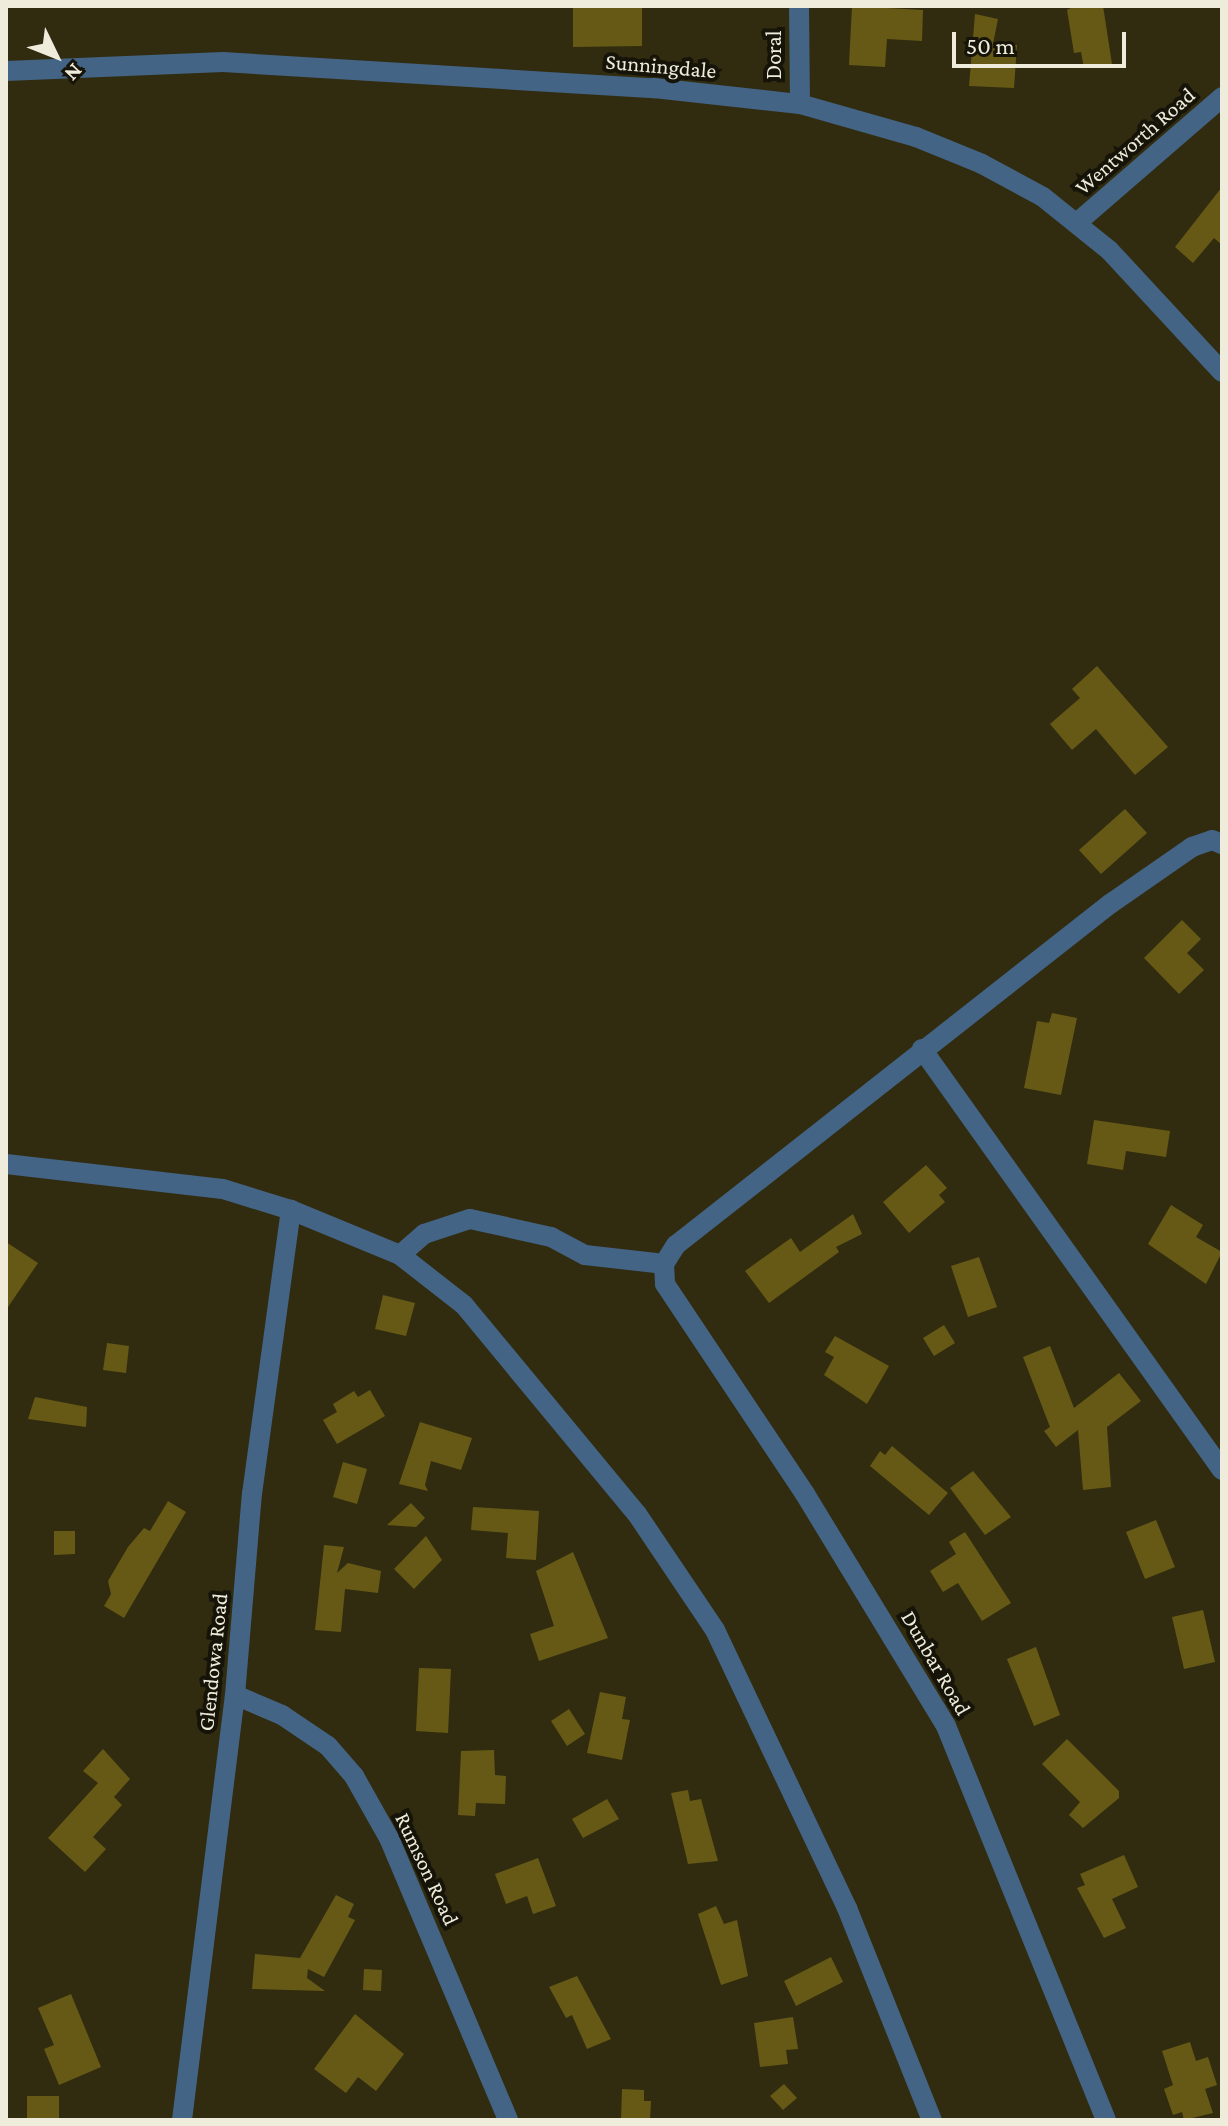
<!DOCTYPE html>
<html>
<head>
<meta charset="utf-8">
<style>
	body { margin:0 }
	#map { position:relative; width:1228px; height:2126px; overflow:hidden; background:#312c10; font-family:"Crimson Pro",serif }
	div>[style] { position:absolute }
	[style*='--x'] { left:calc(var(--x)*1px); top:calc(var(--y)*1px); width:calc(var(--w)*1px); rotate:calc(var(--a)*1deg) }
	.building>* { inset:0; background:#665915 }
	.street>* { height:20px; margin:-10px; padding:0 10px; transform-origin:10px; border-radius:10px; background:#436485 }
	span { translate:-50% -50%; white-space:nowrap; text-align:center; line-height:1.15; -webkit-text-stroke:8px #161408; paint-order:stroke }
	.street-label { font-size:22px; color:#efecdc }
	.frame { position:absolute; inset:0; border:8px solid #efecdc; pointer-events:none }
	.north { position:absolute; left:16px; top:16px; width:80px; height:80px; -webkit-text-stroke:6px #161408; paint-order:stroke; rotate:133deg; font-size:22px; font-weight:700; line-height:32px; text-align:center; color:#efecdc }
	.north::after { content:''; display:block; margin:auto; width:28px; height:36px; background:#efecdc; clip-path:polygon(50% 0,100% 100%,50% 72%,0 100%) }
	.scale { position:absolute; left:952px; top:32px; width:174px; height:36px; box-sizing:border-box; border:4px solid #efecdc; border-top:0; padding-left:10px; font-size:24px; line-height:28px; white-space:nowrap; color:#efecdc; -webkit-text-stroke:6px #161408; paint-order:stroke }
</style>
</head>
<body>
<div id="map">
	<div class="building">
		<div style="clip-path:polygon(573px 6px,642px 6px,642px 46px,573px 47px)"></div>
		<div style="clip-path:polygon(852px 6px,923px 10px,922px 41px,887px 39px,885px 67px,849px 65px)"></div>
		<div style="clip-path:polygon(1075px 6px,1103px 6px,1112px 64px,1084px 68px,1081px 52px,1074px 53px,1067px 10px)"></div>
		<div style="clip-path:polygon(975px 14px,998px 19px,993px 44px,1017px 45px,1014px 88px,969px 86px)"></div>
		<div style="clip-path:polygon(1222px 187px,1222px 245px,1214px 238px,1193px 263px,1175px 247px)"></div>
		<div style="clip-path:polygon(1097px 666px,1168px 747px,1135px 775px,1096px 729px,1072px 750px,1050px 724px,1080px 698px,1072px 689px)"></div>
		<div style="clip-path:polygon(1125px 809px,1147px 833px,1101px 874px,1079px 850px)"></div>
		<div style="clip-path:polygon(1182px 920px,1201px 939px,1187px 953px,1204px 970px,1179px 994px,1144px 958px)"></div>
		<div style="clip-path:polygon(1052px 1013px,1077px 1018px,1061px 1095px,1024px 1088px,1037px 1021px,1049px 1023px)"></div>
		<div style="clip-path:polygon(1094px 1120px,1170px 1131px,1166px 1157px,1126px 1151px,1123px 1170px,1087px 1164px)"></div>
		<div style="clip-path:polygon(926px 1165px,947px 1188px,939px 1195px,945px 1202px,909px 1233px,883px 1202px)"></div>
		<div style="clip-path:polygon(1171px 1205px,1203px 1225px,1196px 1237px,1222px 1252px,1206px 1284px,1148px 1244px)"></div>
		<div style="clip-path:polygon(853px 1214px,862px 1234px,836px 1247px,839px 1252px,769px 1303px,745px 1271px,791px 1238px,800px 1252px)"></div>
		<div style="clip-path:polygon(6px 1242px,38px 1263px,6px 1310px)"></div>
		<div style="clip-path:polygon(979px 1257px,997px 1307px,968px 1317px,951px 1266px)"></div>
		<div style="clip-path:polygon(383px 1295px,415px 1303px,406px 1336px,375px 1329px)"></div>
		<div style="clip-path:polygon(944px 1325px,955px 1343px,934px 1356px,923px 1338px)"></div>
		<div style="clip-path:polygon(835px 1336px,889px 1366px,867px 1404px,824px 1375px,834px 1357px,825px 1352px)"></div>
		<div style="clip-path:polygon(107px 1343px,129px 1346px,126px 1373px,103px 1370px)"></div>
		<div style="clip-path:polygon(1050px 1346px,1074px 1408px,1119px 1373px,1141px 1401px,1107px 1427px,1111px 1487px,1083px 1490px,1078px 1430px,1056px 1447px,1044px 1431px,1050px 1427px,1023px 1357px)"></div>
		<div style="clip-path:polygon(370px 1390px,385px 1416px,337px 1444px,323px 1420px,337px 1412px,333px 1404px,354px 1391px,358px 1397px)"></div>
		<div style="clip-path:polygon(35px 1397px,87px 1407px,86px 1427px,28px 1419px)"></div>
		<div style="clip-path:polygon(420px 1422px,472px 1438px,461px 1470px,431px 1461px,425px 1485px,428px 1491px,399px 1484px)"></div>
		<div style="clip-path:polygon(892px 1446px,948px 1493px,929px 1515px,870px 1466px,880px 1451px,885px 1455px)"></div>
		<div style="clip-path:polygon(343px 1462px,367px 1469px,357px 1504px,333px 1497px)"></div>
		<div style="clip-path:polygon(973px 1471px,1011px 1517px,985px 1535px,950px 1488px)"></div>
		<div style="clip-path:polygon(168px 1501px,186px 1512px,124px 1618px,104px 1606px,111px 1594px,108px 1581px,128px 1547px,144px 1528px,150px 1531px)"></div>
		<div style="clip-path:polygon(411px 1503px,425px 1518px,416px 1527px,387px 1525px)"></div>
		<div style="clip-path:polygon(473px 1507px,539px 1511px,536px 1560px,506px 1558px,508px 1533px,471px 1530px)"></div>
		<div style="clip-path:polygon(1156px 1520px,1175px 1567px,1145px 1579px,1126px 1532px)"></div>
		<div style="clip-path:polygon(54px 1531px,75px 1531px,75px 1554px,54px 1555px)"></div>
		<div style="clip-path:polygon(965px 1532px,1011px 1603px,982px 1621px,958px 1583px,943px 1592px,930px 1571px,956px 1554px,949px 1542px)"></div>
		<div style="clip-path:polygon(426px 1536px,442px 1560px,414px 1589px,394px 1569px)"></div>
		<div style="clip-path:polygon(324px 1545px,344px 1547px,337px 1573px,348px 1563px,381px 1571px,378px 1593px,345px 1589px,341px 1632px,315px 1630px)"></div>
		<div style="clip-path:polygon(573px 1552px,608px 1638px,539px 1661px,530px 1634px,554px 1626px,536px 1571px)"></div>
		<div style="clip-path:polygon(1203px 1610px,1215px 1662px,1184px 1669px,1172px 1617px)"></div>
		<div style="clip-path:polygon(1036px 1647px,1060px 1715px,1034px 1726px,1007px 1659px)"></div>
		<div style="clip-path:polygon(419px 1668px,451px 1669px,448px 1733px,416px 1731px)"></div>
		<div style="clip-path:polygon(600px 1692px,626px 1697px,622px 1719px,630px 1720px,622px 1760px,587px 1753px)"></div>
		<div style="clip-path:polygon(569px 1709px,585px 1734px,567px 1746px,551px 1721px)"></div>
		<div style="clip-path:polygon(1067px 1739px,1119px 1791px,1119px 1798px,1083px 1828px,1069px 1815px,1080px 1802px,1042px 1764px)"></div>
		<div style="clip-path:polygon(103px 1749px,130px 1779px,114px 1797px,122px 1805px,93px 1837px,106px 1849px,85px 1872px,48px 1838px,98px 1783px,83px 1771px)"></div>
		<div style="clip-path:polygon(494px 1750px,495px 1775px,506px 1776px,505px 1804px,476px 1803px,475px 1816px,458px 1815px,461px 1751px)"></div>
		<div style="clip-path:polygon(688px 1790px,690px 1801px,701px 1799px,718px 1861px,688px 1864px,671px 1793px)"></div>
		<div style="clip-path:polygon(607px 1799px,619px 1819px,583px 1838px,572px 1819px)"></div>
		<div style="clip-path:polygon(1124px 1855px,1138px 1887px,1112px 1899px,1126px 1928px,1104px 1938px,1077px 1888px,1085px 1885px,1080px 1874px)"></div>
		<div style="clip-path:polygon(538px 1858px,556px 1906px,533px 1914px,527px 1896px,506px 1904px,495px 1874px)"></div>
		<div style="clip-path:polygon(336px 1895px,354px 1904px,348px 1917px,355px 1920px,324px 1977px,308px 1969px,307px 1978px,325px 1991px,252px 1989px,255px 1954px,300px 1958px)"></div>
		<div style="clip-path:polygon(716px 1906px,724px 1924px,737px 1920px,748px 1976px,721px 1985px,698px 1914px)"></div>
		<div style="clip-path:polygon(831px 1957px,843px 1982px,796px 2006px,784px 1981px)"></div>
		<div style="clip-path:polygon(364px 1969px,382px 1970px,381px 1991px,363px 1990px)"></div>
		<div style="clip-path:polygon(577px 1976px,611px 2039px,587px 2049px,572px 2015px,566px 2018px,549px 1987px)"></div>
		<div style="clip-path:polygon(71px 1994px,101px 2067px,59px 2085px,44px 2049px,54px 2045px,38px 2008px)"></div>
		<div style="clip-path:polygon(355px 2014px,404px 2054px,376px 2091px,358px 2077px,346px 2093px,314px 2069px)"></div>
		<div style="clip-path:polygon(793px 2017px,798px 2049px,786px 2050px,788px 2064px,760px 2067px,754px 2023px)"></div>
		<div style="clip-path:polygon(1190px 2042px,1196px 2061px,1208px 2057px,1217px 2085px,1205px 2089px,1213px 2113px,1184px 2120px,1182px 2112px,1173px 2115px,1164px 2089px,1173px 2085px,1162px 2051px)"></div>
		<div style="clip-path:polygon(784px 2084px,797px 2098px,783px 2110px,770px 2096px)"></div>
		<div style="clip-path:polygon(622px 2089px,644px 2090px,644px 2101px,651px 2101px,650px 2120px,621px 2120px)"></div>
		<div style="clip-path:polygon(27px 2096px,59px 2096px,59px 2120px,27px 2120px)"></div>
	</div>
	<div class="street">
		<div style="--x:799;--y:6;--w:98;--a:89.4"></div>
		<div style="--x:6;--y:71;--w:217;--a:-2.4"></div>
		<div style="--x:223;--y:62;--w:432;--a:3.5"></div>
		<div style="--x:654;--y:88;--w:147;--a:6.3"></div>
		<div style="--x:800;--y:104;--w:121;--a:15.9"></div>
		<div style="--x:916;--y:137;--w:71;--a:22.2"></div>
		<div style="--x:982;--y:164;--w:69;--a:28.4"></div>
		<div style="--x:1043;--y:197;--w:85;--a:38.8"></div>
		<div style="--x:1109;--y:250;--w:166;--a:47.2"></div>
		<div style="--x:1079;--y:221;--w:189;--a:-40.9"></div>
		<div style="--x:922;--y:1049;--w:517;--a:54.53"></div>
		<div style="--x:6;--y:1164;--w:218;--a:6.6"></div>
		<div style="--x:223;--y:1189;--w:71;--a:17.2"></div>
		<div style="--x:291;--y:1210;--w:118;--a:22.4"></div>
		<div style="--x:400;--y:1255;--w:81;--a:38"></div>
		<div style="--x:464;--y:1305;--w:271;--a:50.4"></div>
		<div style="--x:637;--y:1514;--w:140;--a:56.1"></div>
		<div style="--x:715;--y:1630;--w:308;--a:64.6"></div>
		<div style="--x:847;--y:1908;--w:228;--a:68.2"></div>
		<div style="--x:400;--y:1255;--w:32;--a:-41"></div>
		<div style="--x:424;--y:1234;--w:48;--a:-18.1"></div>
		<div style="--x:470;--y:1219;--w:83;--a:12.5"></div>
		<div style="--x:551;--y:1237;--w:38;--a:28"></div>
		<div style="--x:585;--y:1255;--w:80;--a:6.5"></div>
		<div style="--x:664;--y:1264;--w:20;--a:87"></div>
		<div style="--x:665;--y:1284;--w:252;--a:56.3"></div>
		<div style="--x:805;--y:1494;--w:271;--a:58.7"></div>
		<div style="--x:946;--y:1726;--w:425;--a:67.9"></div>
		<div style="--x:664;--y:1264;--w:22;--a:-58"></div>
		<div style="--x:676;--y:1245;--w:552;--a:-38.16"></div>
		<div style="--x:1110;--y:904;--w:100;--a:-34.8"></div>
		<div style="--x:1192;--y:847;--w:21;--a:-19"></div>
		<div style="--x:1212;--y:840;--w:11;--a:22"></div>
		<div style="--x:235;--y:1695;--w:51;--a:23.1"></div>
		<div style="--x:282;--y:1715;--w:55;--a:34"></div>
		<div style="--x:328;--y:1746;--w:40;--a:49"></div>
		<div style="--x:354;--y:1776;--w:71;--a:60.6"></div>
		<div style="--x:389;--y:1838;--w:306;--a:67.1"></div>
		<div style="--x:182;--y:2120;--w:428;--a:-82.9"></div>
		<div style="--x:235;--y:1695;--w:202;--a:-85.2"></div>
		<div style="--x:252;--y:1494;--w:287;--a:-82.2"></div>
	</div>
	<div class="street-label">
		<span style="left:774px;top:55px;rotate:-90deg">Doral</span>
		<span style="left:661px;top:66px;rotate:5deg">Sunningdale</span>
		<span style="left:1135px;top:141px;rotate:-41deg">Wentworth Road</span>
		<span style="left:213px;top:1662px;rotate:-84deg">Glendowa Road</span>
		<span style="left:936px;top:1663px;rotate:60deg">Dunbar Road</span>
		<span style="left:427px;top:1869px;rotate:65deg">Rumson Road</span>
	</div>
	<div class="frame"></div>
	<div class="north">N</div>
	<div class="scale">50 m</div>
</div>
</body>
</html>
